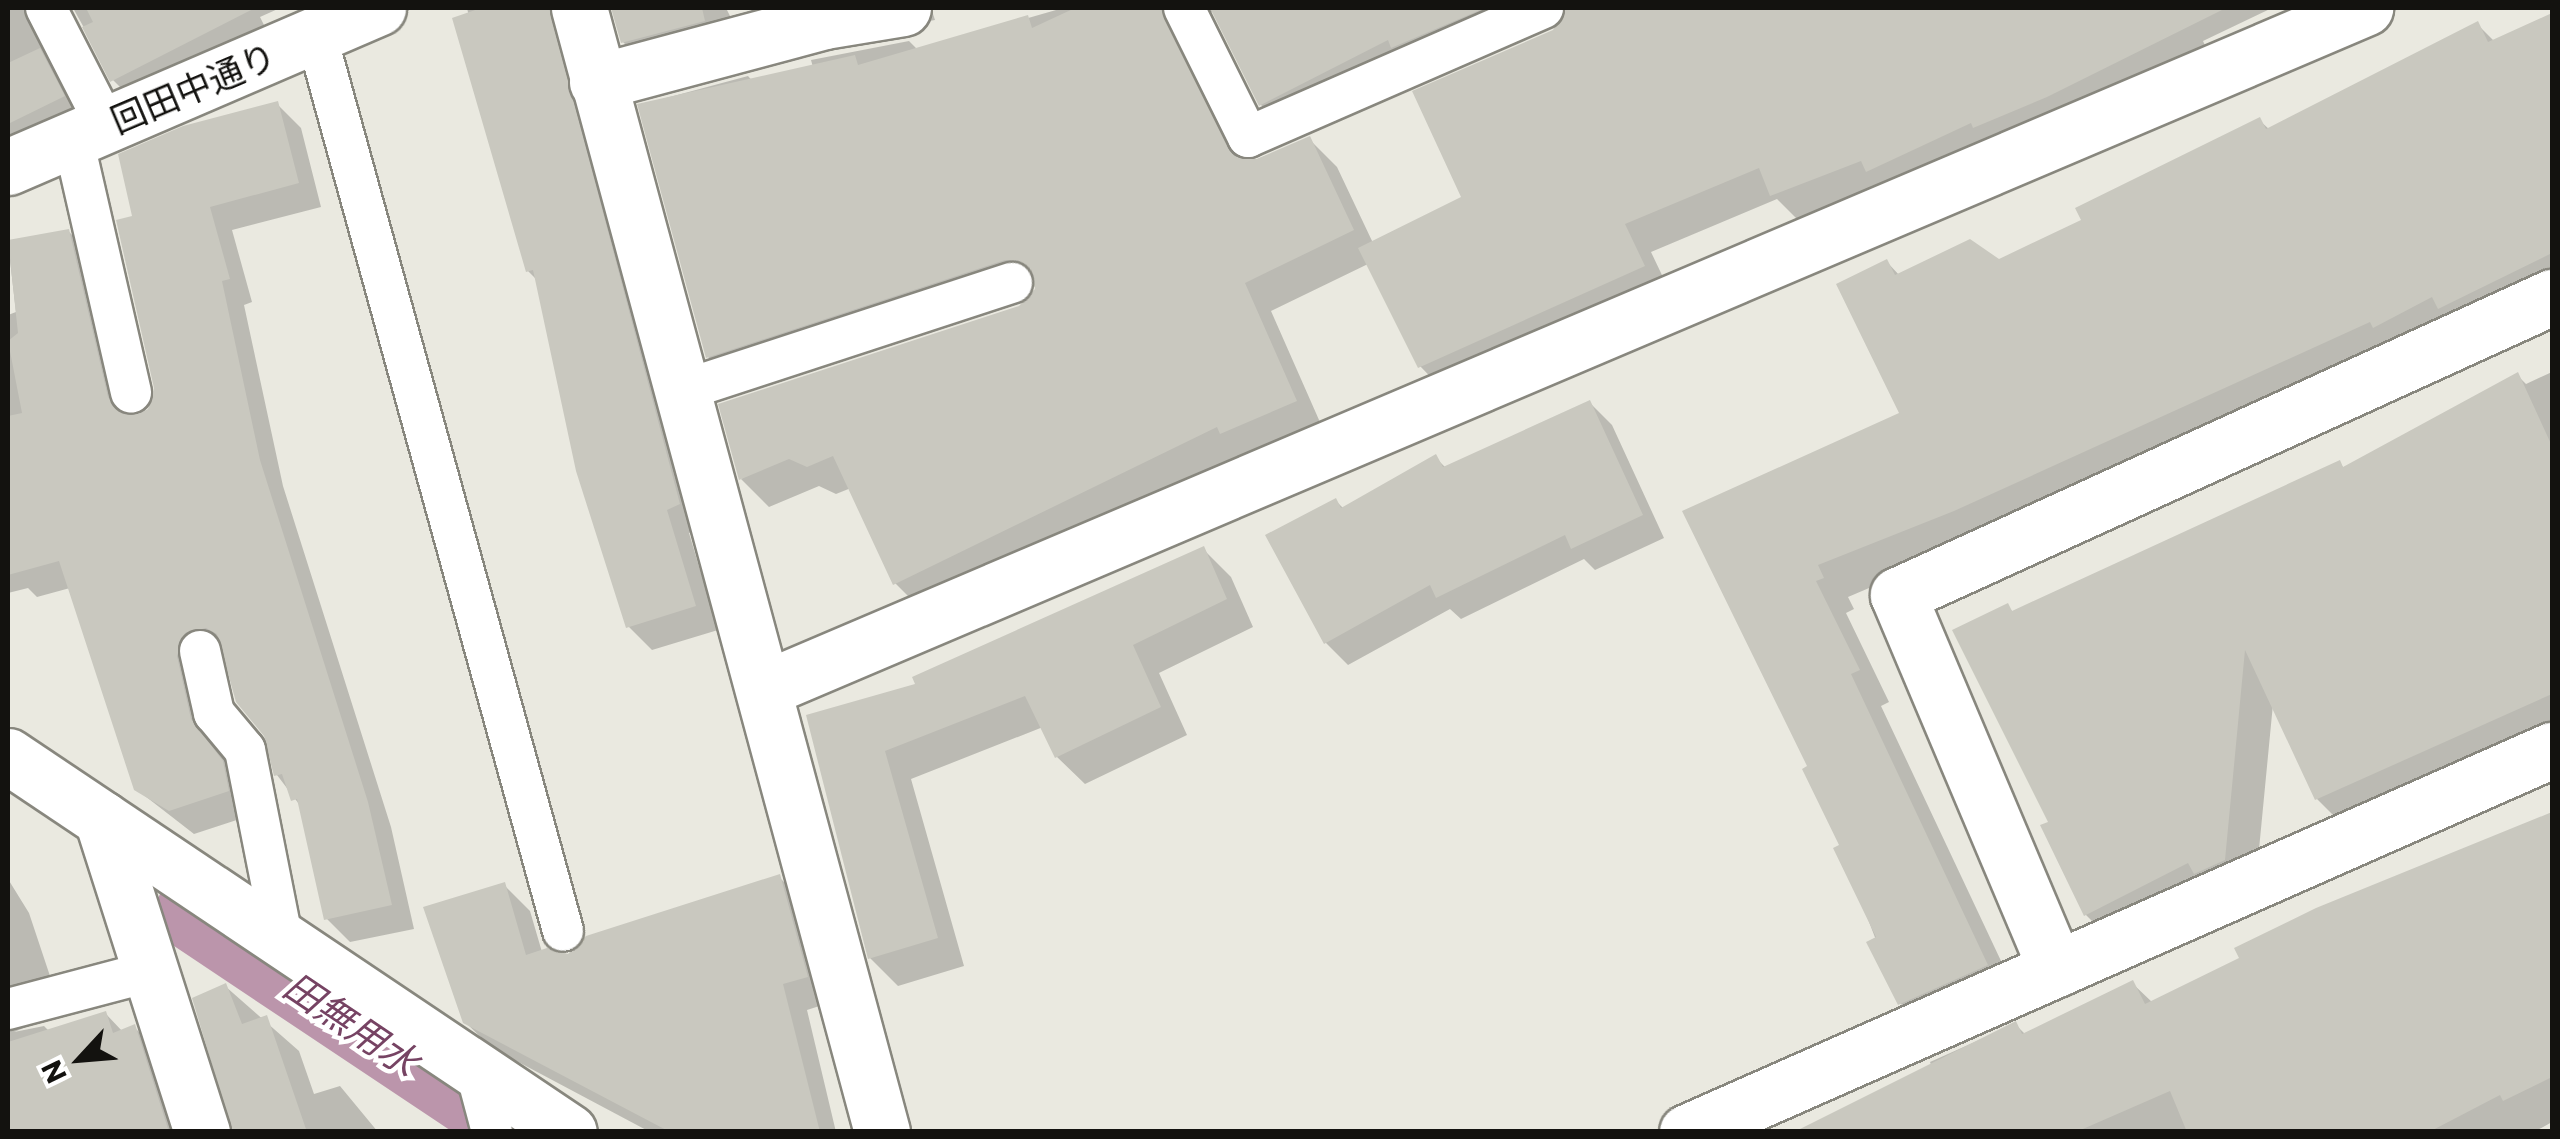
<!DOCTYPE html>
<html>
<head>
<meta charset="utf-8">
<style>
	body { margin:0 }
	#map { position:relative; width:2560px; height:1139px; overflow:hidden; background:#eae9e0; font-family:Commissioner,"Noto Sans JP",sans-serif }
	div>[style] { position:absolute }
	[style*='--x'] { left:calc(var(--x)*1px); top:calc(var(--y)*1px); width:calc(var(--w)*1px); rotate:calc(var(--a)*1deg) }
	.shadow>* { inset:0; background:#0003 }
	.canal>* { height:70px; margin:-35px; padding:0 35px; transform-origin:35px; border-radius:35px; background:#bb95ab }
	.building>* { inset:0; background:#c9c8bf }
	.roads { filter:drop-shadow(2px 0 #88877e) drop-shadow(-2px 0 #88877e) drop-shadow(0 2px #88877e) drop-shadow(0 -2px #88877e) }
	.lane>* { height:40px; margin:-20px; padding:0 20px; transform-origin:20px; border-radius:20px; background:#fff }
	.street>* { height:55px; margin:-27.5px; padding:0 27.5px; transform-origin:27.5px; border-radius:27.5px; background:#fff }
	span { translate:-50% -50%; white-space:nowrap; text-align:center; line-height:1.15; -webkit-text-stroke:9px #fff; paint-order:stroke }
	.street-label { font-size:35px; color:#13120f }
	.water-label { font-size:38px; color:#764363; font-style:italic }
	.frame { position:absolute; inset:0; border:10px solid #13120f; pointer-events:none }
	.north { position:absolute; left:30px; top:1009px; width:100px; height:100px; -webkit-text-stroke:8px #fff; paint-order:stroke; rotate:244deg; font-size:28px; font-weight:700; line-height:40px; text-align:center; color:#13120f }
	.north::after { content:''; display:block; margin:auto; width:35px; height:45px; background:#13120f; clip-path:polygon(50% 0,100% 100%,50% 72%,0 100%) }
</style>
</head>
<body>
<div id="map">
	<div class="shadow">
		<div style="clip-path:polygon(8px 8px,60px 8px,83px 117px,8px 154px)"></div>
		<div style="clip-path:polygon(73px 8px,280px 8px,260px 17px,267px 31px,133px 100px,113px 80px)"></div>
		<div style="clip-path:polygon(467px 8px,587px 8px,702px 528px,689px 533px,718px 630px,652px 650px,628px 626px,537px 280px,528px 271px)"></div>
		<div style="clip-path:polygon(614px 8px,726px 8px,742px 40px,647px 66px,623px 42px)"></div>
		<div style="clip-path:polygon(805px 8px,931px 8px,935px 20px,836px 39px)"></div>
		<div style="clip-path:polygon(evenodd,1063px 8px,2272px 8px,2203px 41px,2210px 56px,1800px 222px,1777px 199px,1651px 252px,1671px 294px,1447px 394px,1420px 366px,1368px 264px,1271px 311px,1323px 429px,1250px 461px,1244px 455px,923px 611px,895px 583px,851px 488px,836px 494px,819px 486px,769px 507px,741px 479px,1021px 308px,1042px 284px,736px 384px,708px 357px,640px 105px,748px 76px,846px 188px,811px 60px,909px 41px,918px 50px,1063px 8px,1215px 12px,1261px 105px,1289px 133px,1569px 12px,1464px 198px,1373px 243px,1337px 167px,1309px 139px,1247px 163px,1189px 48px,1203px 13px,1215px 12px)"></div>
		<div style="clip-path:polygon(2552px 16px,2552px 297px,1848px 597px,1854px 609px,1846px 613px,1889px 702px,1881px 706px,2018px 997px,1932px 1035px,1900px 1003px,1810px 767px,1685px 512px,1902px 414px,1887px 262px,1900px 276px,1999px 262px,2084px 222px,2078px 209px,2259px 120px,2270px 130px,2477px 24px,2495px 42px)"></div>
		<div style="clip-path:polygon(277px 104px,301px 128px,321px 207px,232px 230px,252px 302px,244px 305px,283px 486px,391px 827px,414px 929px,350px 942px,326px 918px,302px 808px,277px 775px,270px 743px,227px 653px,208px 656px,200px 682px,214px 746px,246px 787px,252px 815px,194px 834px,136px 789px,70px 588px,37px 597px,28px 588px,8px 593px,8px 315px,16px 312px,8px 243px,68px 231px,93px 255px,130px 416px,148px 412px,157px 387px,135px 218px)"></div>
		<div style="clip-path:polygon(2552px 372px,2552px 737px,2348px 830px,2317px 799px,2273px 704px,2255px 891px,2117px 946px,2086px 915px,2043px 827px,2052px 823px,2007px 606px,2014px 613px,2339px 463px,2345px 469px,2518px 376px,2526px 384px)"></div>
		<div style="clip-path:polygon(1590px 403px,1612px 425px,1664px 538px,1595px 570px,1584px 559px,1461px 619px,1450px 609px,1348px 665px,1326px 643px,1269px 536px,1336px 501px,1344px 509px,1436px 458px,1446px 468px)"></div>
		<div style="clip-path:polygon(1203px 549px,1231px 577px,1253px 627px,1159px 673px,1187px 735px,1085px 784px,1057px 757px,1043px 727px,911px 779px,964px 966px,898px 986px,870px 958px,809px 717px,919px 686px)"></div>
		<div style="clip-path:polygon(2552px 814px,2552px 1122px,2534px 1132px,1823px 1132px,1932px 1067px,1930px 1062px,2015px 1024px,2026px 1035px,2132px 983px,2153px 1003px,2243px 959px,2317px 910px)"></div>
		<div style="clip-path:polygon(779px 877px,805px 903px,832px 1002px,807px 1010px,836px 1132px,650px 1132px,492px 1048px,465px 1022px,504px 885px,530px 911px,542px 952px,569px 957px)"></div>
		<div style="clip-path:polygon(8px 879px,29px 913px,62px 1012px,14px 1032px,44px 1026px,50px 1032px,106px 1014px,123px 1032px,134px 1027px,167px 1060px,190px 1132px,8px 1132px)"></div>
		<div style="clip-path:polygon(225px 986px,299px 1051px,314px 1094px,340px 1086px,378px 1132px,233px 1132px)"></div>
	</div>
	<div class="canal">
		<div style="--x:189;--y:914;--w:393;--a:33.7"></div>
	</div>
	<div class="building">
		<div style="clip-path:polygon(86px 8px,255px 8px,110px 82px,82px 27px,93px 22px)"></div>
		<div style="clip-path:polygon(481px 8px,549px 8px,680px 504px,667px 510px,696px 606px,626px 628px,576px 471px,533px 270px,526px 272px,452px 18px)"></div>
		<div style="clip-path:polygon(611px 8px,702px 8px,705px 21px,621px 43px)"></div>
		<div style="clip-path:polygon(1075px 8px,1160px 8px,1234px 156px,1257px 159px,1310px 136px,1354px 230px,1245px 283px,1297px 401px,1220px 434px,1217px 427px,893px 585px,833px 456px,807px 467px,789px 459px,739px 480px,718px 404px,1019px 306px,1035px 289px,1034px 275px,1018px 260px,1005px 260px,706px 358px,637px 104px,855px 55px,858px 65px,1028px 15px,1032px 28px)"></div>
		<div style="clip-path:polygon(1210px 8px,1485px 8px,1391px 48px,1388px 40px,1259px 106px)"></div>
		<div style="clip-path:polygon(1566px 8px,2226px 8px,2047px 97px,1973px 128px,1971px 123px,1866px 172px,1861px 161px,1770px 196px,1759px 168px,1625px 224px,1645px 266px,1418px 368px,1358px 248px,1461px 197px,1412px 91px,1553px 30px)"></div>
		<div style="clip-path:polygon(2552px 13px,2552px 253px,2438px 309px,2432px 297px,2373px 328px,2370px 322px,1954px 511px,1818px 565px,1824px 578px,1816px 581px,1860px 670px,1851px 674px,1988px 965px,1898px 1005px,1866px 942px,1876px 937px,1833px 848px,1839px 845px,1802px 769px,1807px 766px,1682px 511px,1899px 413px,1836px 284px,1887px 259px,1895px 275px,1970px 239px,1999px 259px,2081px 220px,2075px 208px,2260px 117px,2266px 129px,2478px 21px,2488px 42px)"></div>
		<div style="clip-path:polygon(40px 48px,65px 96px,8px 124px,8px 63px)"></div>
		<div style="clip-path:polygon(278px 101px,299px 183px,210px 207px,230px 279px,222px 281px,260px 460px,368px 802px,392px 905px,324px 920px,297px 799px,291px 801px,282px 774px,274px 776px,264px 736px,236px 702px,217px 634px,206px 628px,185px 633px,177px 656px,191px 719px,223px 761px,229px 791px,169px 811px,134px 790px,59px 561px,8px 575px,8px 416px,22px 413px,8px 341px,18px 333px,8px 240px,69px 229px,108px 397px,123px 414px,137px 415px,148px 409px,154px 388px,116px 220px,132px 216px,118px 154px,183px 126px)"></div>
		<div style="clip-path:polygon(2518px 372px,2552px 446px,2552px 694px,2315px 800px,2245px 650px,2225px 860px,2194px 874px,2188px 863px,2084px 916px,2040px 825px,2048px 822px,1952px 630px,2008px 603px,2012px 611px,2340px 460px,2343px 467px)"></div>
		<div style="clip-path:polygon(1590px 400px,1643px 515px,1571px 549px,1565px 535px,1436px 598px,1430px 585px,1324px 644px,1265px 535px,1336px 498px,1341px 508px,1436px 454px,1443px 467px)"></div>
		<div style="clip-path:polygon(1204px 546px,1227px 599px,1133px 645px,1161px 707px,1055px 758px,1025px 696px,885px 751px,938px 938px,868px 959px,806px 715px,915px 684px,912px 677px)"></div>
		<div style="clip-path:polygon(2552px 812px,2552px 1077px,2503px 1101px,2500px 1095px,2429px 1132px,2187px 1132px,2170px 1091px,2076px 1132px,1794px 1132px,2016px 1021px,2022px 1034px,2133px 980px,2145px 1004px,2239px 958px,2234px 948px,2316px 908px)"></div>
		<div style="clip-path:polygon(780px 874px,808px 977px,783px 984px,820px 1132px,670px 1132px,463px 1023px,423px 907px,505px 882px,526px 955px,547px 948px,568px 954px,586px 936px)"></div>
		<div style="clip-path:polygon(226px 983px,242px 1024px,267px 1015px,307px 1132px,232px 1132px,192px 998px)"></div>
		<div style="clip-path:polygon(106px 1011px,113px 1033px,135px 1024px,169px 1132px,8px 1132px,8px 1042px)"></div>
	</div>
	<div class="roads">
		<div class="lane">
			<div style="--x:46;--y:8;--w:131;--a:62.9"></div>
			<div style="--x:1184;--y:8;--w:144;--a:63.6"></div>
			<div style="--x:1248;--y:137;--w:322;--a:-23.6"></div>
			<div style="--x:316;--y:34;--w:930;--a:74.6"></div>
			<div style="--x:73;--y:139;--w:260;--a:77.1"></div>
			<div style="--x:684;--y:390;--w:345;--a:-18.1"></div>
			<div style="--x:200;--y:651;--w:64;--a:77.3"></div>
			<div style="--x:214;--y:713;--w:48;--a:50"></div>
			<div style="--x:245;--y:750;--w:191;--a:78.8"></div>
			<div style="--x:8;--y:1009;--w:149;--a:-14.8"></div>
			<div style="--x:475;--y:1068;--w:66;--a:75.1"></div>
		</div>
		<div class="street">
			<div style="--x:579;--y:8;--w:1164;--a:74.91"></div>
			<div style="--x:597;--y:82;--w:235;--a:-15"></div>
			<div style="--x:824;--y:21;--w:80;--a:-9.3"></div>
			<div style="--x:8;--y:167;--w:403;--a:-23.3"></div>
			<div style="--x:766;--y:688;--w:1738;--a:-23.04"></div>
			<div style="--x:8;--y:756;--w:675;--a:33.83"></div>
			<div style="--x:102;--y:819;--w:329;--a:72.3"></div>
			<div style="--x:2056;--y:969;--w:406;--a:-112.9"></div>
			<div style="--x:1898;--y:595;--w:719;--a:-24.5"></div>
			<div style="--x:1687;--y:1132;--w:946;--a:-23.83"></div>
		</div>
	</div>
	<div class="street-label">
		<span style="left:193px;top:87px;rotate:-23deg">回田中通り</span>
	</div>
	<div class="water-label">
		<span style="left:352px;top:1023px;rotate:34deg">田無用水</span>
	</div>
	<div class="frame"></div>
	<div class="north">N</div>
</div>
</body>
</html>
